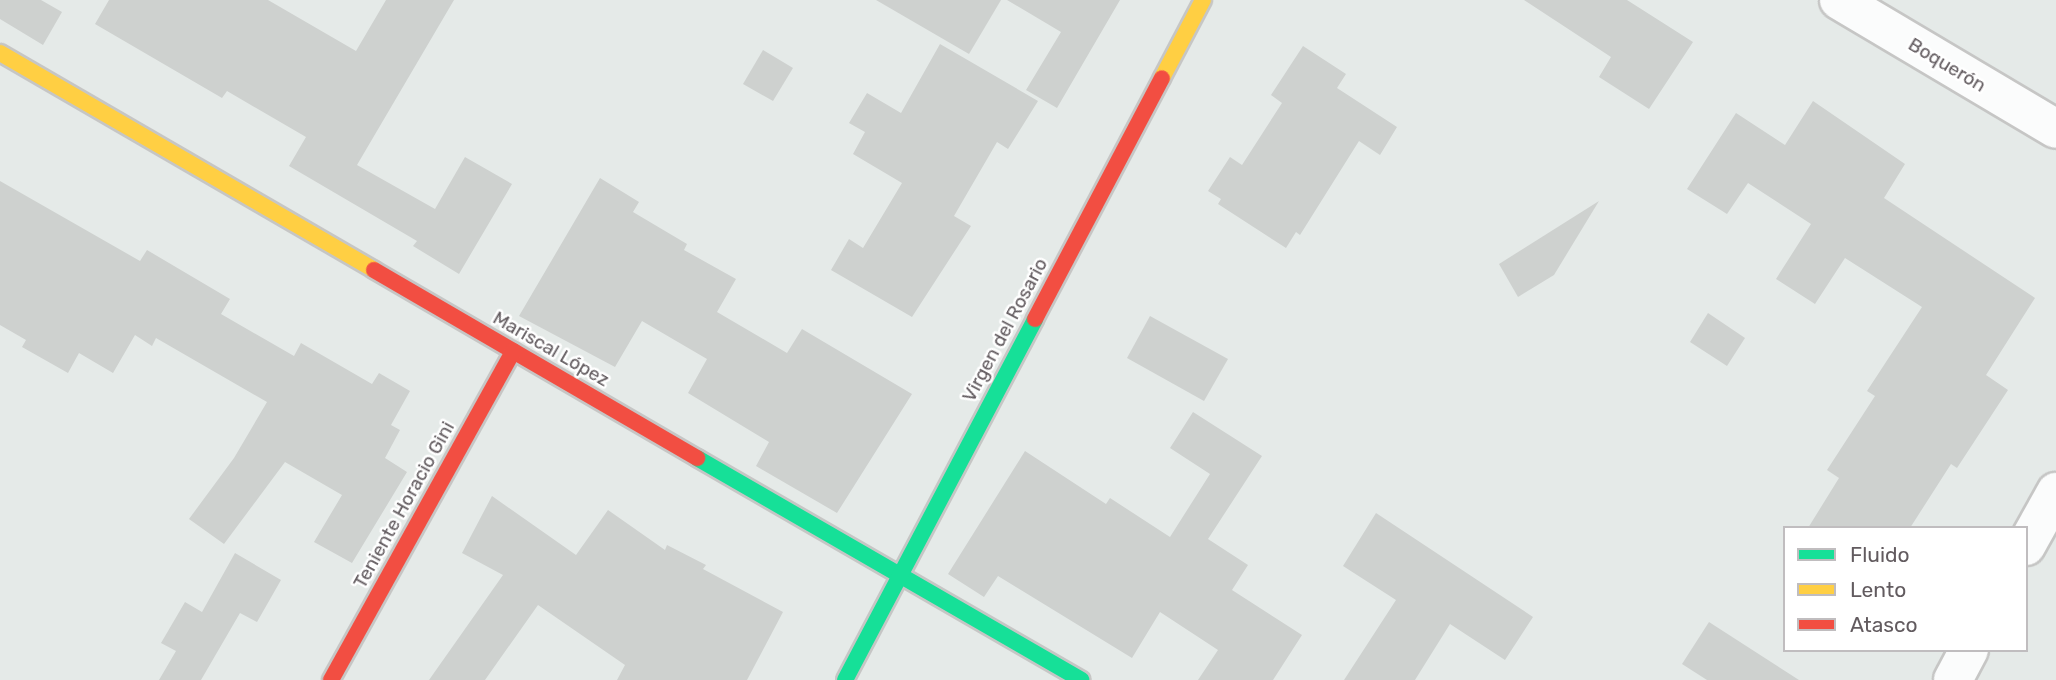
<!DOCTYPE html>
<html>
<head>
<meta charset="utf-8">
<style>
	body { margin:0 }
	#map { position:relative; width:2056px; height:680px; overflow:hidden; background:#e5eae8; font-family:Rubik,sans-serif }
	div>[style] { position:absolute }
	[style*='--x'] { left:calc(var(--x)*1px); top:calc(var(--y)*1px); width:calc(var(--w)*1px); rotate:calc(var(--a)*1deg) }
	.building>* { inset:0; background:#ced1cf }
	.roads { filter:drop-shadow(2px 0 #c6c6c5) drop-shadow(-2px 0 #c6c6c5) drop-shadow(0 2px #c6c6c5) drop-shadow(0 -2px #c6c6c5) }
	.street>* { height:38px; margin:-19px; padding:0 19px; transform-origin:19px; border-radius:19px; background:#fbfcfc }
	.fast>* { height:16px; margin:-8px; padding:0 8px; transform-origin:8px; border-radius:8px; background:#16e098 }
	.slow>* { height:16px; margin:-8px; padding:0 8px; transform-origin:8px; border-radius:8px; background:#ffcf43 }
	.jam>* { height:16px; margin:-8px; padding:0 8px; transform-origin:8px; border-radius:8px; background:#f24e42 }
	span { translate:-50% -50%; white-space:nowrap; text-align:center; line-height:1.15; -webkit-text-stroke:5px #fff; paint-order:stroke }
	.street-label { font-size:19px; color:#625b5f }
	.legend { position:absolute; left:1783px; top:526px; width:245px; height:126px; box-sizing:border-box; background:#fff; border:2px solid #c0bdbf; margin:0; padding:9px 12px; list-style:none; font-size:21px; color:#625b5f }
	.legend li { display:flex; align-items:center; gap:14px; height:35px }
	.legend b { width:35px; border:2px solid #c0bdbf }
</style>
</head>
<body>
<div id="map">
	<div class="building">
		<div style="clip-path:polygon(0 0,41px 0,62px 12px,43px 45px,0 19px)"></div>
		<div style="clip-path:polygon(109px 0,268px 0,356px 51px,386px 0,454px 0,357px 165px,435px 209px,465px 157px,512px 184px,459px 274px,413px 246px,417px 241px,289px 166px,306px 137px,227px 91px,222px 98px,95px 24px)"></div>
		<div style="clip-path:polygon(876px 0,1001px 0,969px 54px)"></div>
		<div style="clip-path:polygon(1007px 0,1120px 0,1057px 108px,1026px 90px,1061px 32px)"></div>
		<div style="clip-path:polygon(1524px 0,1627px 0,1693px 42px,1649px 109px,1599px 77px,1611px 57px)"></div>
		<div style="clip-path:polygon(940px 44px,1038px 101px,1008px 149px,997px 142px,954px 216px,971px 226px,912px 317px,831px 270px,849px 239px,863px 248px,902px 183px,853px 154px,865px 132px,849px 123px,867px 93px,901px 113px)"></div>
		<div style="clip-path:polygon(1303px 46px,1346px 74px,1337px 88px,1397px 127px,1380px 155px,1359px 141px,1300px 235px,1296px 232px,1286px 248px,1218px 204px,1221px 199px,1208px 191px,1230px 157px,1242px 165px,1282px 103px,1271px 95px)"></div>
		<div style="clip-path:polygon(763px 50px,793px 68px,773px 101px,743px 84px)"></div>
		<div style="clip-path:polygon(1813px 101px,1905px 164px,1884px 198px,2035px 298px,1986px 375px,2008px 390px,1957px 468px,1951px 464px,1910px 528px,1808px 528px,1839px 478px,1827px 470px,1875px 396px,1867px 391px,1922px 307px,1845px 258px,1815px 304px,1776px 279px,1811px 224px,1748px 183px,1727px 214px,1687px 189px,1736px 113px,1785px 145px)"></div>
		<div style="clip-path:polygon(600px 178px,639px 202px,633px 212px,687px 244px,684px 250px,736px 279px,717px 312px,787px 353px,802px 329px,912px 394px,837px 513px,756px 466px,769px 442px,688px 393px,707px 359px,642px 321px,615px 367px,519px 316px)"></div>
		<div style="clip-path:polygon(0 181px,140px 261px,147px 250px,191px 276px,230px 299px,221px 314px,294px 356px,301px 343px,372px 384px,379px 373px,410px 391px,391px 425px,400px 430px,385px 458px,407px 472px,352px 563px,314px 542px,342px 495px,285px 462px,224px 544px,189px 519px,234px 458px,267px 402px,156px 338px,152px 346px,135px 335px,113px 373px,79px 353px,68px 373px,22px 347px,26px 340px,0 325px)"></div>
		<div style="clip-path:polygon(1599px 201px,1554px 275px,1518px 297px,1499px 264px)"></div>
		<div style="clip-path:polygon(1708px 313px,1745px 338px,1727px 366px,1690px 342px)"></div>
		<div style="clip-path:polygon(1150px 316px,1228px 359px,1204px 401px,1127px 358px)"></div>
		<div style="clip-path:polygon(1193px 412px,1262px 456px,1208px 539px,1248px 565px,1232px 590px,1302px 635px,1273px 680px,1198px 680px,1218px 650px,1160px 612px,1132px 658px,998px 576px,984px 597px,948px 574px,1025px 451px,1106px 504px,1110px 498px,1170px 537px,1210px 474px,1170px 448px)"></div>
		<div style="clip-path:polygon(492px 496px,576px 555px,608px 510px,665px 550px,667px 545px,706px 565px,703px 569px,783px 612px,747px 680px,617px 680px,625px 665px,538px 605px,485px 680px,429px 680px,503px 575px,462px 553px)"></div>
		<div style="clip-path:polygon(1376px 513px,1533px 617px,1505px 660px,1450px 624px,1415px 680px,1344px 680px,1396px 600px,1343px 566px)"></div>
		<div style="clip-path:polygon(235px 553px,281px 580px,257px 622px,240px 613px,201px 680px,159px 680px,176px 651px,161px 643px,185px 602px,202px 612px)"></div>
		<div style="clip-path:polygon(1709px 622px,1799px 680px,1707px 680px,1682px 664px)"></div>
	</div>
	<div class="roads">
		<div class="street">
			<div style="--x:1839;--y:0;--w:252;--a:30.7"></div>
			<div style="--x:2026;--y:546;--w:62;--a:-60.9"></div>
			<div style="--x:1953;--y:680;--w:34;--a:-62"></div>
		</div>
		<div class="fast">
			<div style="--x:697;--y:458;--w:444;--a:30"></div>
			<div style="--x:845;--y:680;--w:408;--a:-62.2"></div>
		</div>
		<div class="slow">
			<div style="--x:0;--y:53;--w:432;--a:30.1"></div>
			<div style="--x:1162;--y:78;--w:88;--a:-62.3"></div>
		</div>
		<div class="jam">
			<div style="--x:374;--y:270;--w:374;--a:30.2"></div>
			<div style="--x:1035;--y:319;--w:272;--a:-62.2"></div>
			<div style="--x:331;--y:680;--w:376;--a:-61"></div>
		</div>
	</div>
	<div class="street-label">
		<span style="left:1947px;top:65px;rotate:31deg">Boquerón</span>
		<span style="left:1005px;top:330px;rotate:-62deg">Virgen del Rosario</span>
		<span style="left:551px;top:349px;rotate:30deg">Mariscal López</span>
		<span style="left:404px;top:505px;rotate:-61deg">Teniente Horacio Gini</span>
	</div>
	<ul class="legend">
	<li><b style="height:9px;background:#16e098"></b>Fluido</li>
	<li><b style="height:9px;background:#ffcf43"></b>Lento</li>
	<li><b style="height:9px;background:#f24e42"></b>Atasco</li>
	</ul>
</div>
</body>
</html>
